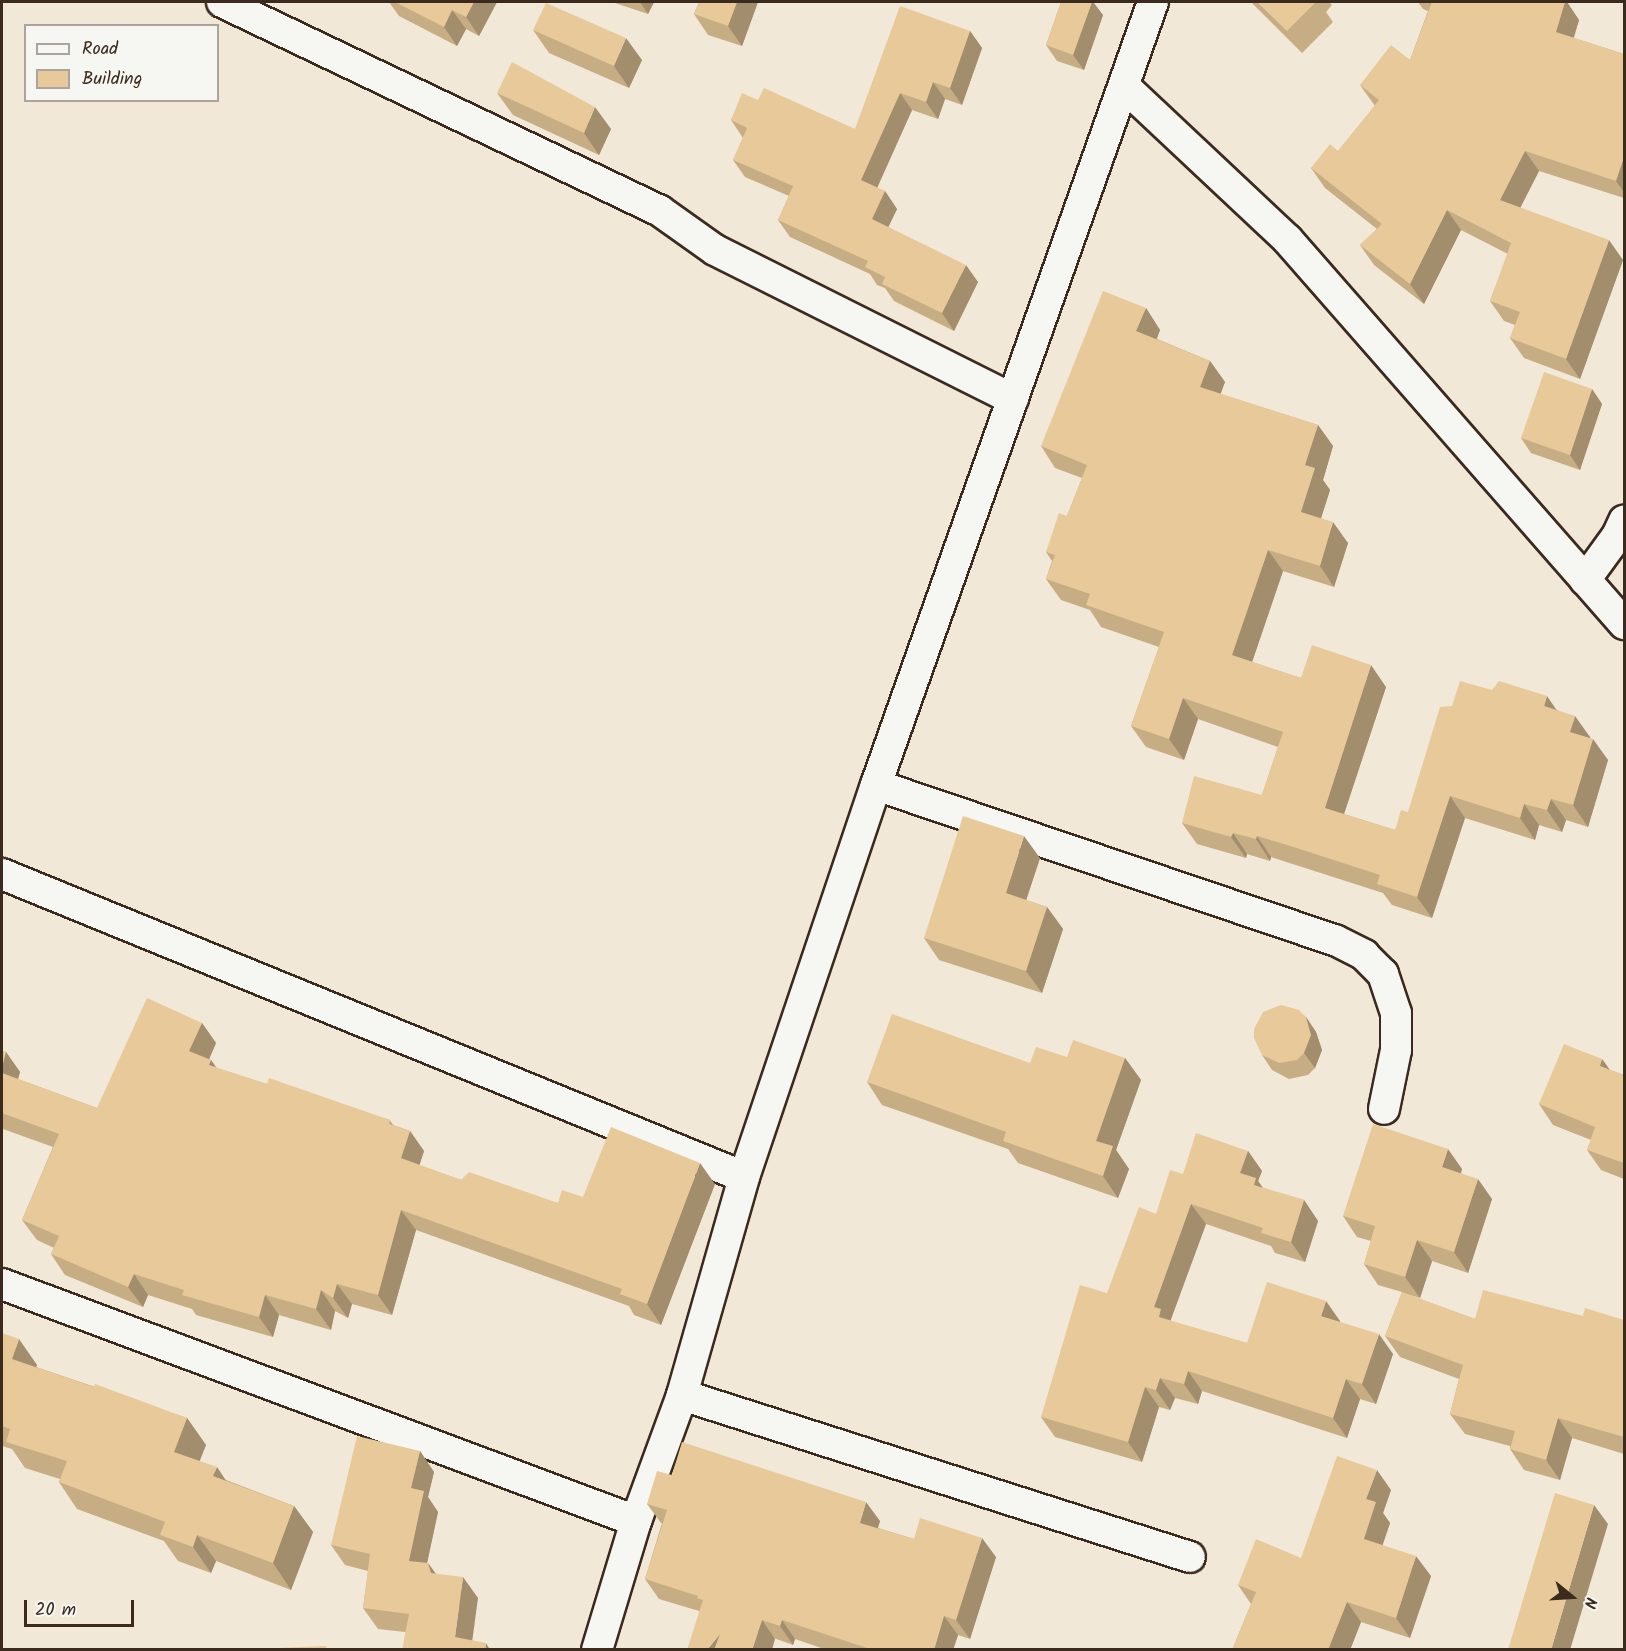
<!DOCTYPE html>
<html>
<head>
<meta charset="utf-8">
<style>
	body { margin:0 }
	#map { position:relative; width:1626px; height:1651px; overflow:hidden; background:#f2e8d8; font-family:Kalam,sans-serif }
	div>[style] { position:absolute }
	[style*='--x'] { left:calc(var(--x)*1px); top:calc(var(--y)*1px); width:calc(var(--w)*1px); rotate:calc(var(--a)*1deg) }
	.roads { filter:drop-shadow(2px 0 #3b2a1e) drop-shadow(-2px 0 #3b2a1e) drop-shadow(0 2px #3b2a1e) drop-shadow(0 -2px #3b2a1e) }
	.street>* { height:30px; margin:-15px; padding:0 15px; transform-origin:15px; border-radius:15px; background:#f6f6f2 }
	.wall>* { inset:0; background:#c7ad84 }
	.shaded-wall>* { inset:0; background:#a28d6c }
	.building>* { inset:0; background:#e7c99a }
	span { translate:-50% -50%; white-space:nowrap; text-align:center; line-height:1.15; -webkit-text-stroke:6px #f6f6f2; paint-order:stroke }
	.frame { position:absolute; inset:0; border:3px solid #3b2a1e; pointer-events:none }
	.legend { position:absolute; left:24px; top:24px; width:195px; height:78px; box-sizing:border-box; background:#f6f6f2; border:2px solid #aba49d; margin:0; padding:8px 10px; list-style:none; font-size:18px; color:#3b2a1e }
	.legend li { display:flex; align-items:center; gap:12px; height:30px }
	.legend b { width:30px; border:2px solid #aba49d }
	.north { position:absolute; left:1542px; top:1567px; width:60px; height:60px; -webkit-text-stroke:4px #f6f6f2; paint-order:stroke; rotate:108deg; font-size:16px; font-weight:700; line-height:24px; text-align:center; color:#3b2a1e }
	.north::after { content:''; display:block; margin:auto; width:21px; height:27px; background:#3b2a1e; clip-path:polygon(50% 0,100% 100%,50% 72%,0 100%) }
	.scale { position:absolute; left:24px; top:1600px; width:110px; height:27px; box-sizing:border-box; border:3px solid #3b2a1e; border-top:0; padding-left:8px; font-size:18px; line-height:21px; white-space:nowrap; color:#3b2a1e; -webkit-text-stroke:4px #f6f6f2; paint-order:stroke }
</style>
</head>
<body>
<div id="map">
	<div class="roads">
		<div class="street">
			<div style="--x:222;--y:2;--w:485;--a:25.5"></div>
			<div style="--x:660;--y:211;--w:67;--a:35.3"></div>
			<div style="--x:715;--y:250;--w:333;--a:26.6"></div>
			<div style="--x:1124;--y:86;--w:224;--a:43.2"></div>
			<div style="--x:1287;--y:239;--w:512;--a:48.8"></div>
			<div style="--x:1585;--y:580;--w:54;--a:-54"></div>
			<div style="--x:1617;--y:536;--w:17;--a:-65"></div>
			<div style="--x:876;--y:785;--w:484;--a:18.7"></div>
			<div style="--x:1335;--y:940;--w:33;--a:27"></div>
			<div style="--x:1364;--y:955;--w:27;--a:45"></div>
			<div style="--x:1383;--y:974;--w:41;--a:71.6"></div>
			<div style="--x:1396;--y:1013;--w:37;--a:90"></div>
			<div style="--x:1396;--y:1050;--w:60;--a:101.5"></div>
			<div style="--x:2;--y:874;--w:801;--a:22.21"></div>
			<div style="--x:2;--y:1284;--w:677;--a:20.5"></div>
			<div style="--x:682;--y:1395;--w:533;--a:17.69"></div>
			<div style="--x:597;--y:1650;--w:135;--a:-73.2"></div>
			<div style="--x:636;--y:1521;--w:134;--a:-69.9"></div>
			<div style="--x:682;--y:1395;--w:227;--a:-74.1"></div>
			<div style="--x:744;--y:1177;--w:414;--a:-71.4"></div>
			<div style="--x:876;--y:785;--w:831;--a:-70.52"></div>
		</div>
	</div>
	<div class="wall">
		<div style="clip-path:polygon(389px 2px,497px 2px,479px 36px,466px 29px,457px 46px,399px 16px)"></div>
		<div style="clip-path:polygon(612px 2px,654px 2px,648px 14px)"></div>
		<div style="clip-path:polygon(699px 2px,758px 2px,742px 46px,708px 35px,694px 14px)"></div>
		<div style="clip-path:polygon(1061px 2px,1093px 2px,1103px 15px,1084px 70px,1057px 61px,1046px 45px)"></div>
		<div style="clip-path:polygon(1251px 2px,1329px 2px,1332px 5px,1326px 12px,1333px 22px,1302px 53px)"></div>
		<div style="clip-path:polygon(1418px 2px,1567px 2px,1579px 20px,1574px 38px,1624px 54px,1624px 198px,1539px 171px,1520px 208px,1623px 260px,1580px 379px,1524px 358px,1510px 338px,1515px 325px,1504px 321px,1490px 301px,1508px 254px,1461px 230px,1424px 304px,1374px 265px,1360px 245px,1377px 229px,1325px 188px,1311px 168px,1338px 151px,1375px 106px,1360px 85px,1410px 60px,1428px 11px,1423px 9px)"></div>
		<div style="clip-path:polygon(533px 30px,642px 60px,629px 88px,549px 53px)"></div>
		<div style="clip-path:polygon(970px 31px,982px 48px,962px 105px,945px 99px,938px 119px,912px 110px,877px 188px,885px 191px,897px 209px,888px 227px,978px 282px,954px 331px,894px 301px,885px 288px,877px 285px,870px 274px,790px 237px,778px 220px,789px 196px,745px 177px,733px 160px,743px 138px,731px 120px,758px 100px,855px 129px)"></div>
		<div style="clip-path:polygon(497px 93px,611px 129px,599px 155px,513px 115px)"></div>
		<div style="clip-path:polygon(1146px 308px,1160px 330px,1157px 339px,1210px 361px,1225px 382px,1220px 394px,1318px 425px,1333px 446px,1323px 480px,1330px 490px,1321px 518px,1348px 543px,1334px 587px,1283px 571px,1252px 662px,1301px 678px,1386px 687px,1344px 814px,1395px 830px,1408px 812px,1556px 709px,1590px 737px,1608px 760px,1588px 827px,1566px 820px,1562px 832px,1539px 825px,1535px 840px,1465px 818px,1432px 918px,1392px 905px,1383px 893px,1302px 867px,1271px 857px,1270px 861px,1247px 854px,1246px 858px,1197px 844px,1182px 823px,1262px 795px,1278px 747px,1198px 719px,1184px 760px,1146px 747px,1131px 726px,1159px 647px,1101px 627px,1090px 610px,1061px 600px,1046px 579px,1052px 561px,1046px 552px,1067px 516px,1082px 478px,1055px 468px,1041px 446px)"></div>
		<div style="clip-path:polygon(1592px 389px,1602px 404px,1580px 470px,1531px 453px,1521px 438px)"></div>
		<div style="clip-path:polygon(1040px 858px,1026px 900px,1047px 907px,1063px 929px,1042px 993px,939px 960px,924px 938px)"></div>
		<div style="clip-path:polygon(1306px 1017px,1316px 1032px,1322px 1050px,1315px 1068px,1308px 1075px,1289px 1079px,1272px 1070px,1262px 1055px)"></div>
		<div style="clip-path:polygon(202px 1023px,216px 1043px,209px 1059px,211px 1060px,216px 1068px,267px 1084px,390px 1120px,393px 1125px,410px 1131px,424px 1151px,419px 1165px,461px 1180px,558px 1203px,583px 1197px,715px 1184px,661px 1325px,634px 1315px,629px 1306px,416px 1230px,392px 1315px,352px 1304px,348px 1318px,335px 1311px,331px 1330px,279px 1315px,273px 1337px,196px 1315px,192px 1309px,148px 1295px,143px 1307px,65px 1275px,51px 1254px,54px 1248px,37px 1240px,22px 1220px,53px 1147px,3px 1129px,2px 1133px,2px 1051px,6px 1052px,20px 1072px,18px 1079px,97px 1108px)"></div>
		<div style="clip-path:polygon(1067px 1057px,1125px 1058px,1141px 1080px,1116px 1150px,1129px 1169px,1118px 1198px,1018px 1163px,1008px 1149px,882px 1105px,867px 1082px,1030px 1063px)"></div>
		<div style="clip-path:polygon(1602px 1059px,1610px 1070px,1624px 1075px,1624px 1179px,1601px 1170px,1587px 1150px,1591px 1140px,1553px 1125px,1539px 1104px)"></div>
		<div style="clip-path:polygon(1248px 1151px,1262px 1171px,1258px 1181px,1263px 1188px,1304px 1200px,1318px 1221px,1305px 1262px,1275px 1253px,1271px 1246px,1206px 1224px,1170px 1321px,1247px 1343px,1340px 1321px,1340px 1322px,1393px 1354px,1376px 1404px,1360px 1399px,1347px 1438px,1202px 1391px,1198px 1404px,1175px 1398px,1170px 1410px,1159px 1407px,1142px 1462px,1055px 1437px,1041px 1417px,1107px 1293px,1156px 1214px,1183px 1174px)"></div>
		<div style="clip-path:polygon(1462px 1169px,1461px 1173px,1492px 1199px,1468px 1273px,1432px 1261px,1420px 1298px,1403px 1293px,1475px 1319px,1583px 1316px,1624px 1320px,1624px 1454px,1572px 1438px,1560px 1480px,1524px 1470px,1510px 1449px,1510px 1446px,1465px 1434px,1450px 1414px,1459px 1379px,1400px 1357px,1385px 1336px,1402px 1292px,1378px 1285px,1364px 1264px,1371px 1241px,1357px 1237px,1343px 1216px)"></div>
		<div style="clip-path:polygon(2px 1333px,37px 1365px,36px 1367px,187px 1418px,206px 1445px,199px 1461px,226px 1480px,294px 1506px,313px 1532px,291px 1590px,216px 1561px,211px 1573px,178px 1561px,164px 1541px,77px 1509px,59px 1482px,60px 1479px,25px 1468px,12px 1449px,2px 1446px)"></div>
		<div style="clip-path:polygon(420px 1451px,434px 1472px,428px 1497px,438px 1512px,427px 1563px,428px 1563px,436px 1574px,478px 1598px,405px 1632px,378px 1629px,363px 1608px,368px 1571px,345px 1565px,331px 1545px)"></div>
		<div style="clip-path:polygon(672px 1475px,880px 1521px,878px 1528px,914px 1539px,996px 1557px,970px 1639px,958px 1635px,953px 1650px,827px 1650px,795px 1639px,793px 1645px,699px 1611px,659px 1599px,645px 1579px,662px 1523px,661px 1523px,647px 1504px)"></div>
		<div style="clip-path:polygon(1391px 1490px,1383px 1513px,1390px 1523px,1382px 1545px,1431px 1576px,1410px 1638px,1361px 1622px,1350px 1650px,1232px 1650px,1251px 1604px,1238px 1585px,1301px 1558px)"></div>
	</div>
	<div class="shaded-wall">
		<div style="clip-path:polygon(474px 2px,497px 2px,479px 36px,466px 17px)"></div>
		<div style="clip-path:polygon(640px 2px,654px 2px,648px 14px)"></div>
		<div style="clip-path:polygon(737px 2px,758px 2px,742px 46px,728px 26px)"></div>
		<div style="clip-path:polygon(1092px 2px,1093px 2px,1103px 15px,1084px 70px,1073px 55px)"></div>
		<div style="clip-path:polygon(1565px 2px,1567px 2px,1579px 20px,1569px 52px,1556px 32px)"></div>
		<div style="clip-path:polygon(452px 10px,466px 29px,457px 46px,444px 27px)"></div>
		<div style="clip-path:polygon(970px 31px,982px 48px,962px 105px,950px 88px)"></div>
		<div style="clip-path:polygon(626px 38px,642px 60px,629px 88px,614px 66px)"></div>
		<div style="clip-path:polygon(933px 82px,945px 99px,938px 119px,926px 102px)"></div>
		<div style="clip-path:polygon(900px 93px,912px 110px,873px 197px,861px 180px)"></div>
		<div style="clip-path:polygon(595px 107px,611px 129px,599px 155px,584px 133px)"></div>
		<div style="clip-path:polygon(1525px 151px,1539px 171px,1514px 220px,1500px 200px)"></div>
		<div style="clip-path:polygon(1624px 157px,1624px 192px,1616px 181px)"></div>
		<div style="clip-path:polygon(885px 191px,897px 209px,884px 236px,872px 219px)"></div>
		<div style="clip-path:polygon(1447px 210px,1461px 230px,1424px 304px,1410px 284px)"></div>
		<div style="clip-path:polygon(1609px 240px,1623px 260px,1580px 379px,1566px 359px)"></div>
		<div style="clip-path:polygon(966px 265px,978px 282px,954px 331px,942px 313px)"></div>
		<div style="clip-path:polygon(1146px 308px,1160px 330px,1151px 352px,1136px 331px)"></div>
		<div style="clip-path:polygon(1210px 361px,1225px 382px,1215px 409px,1200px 387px)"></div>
		<div style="clip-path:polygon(1592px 389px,1602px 404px,1580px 470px,1570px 455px)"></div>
		<div style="clip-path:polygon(1318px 425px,1333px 446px,1323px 480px,1330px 490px,1316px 534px,1301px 512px,1305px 465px)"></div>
		<div style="clip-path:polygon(1333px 522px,1348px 543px,1334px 587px,1320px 566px)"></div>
		<div style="clip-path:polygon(1268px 550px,1283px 571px,1247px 677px,1232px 655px)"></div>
		<div style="clip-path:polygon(1371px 665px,1386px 687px,1339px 829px,1325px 808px)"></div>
		<div style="clip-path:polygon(1547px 696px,1562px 718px,1544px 706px)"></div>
		<div style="clip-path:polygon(1183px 698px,1198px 719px,1184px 760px,1169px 739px)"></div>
		<div style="clip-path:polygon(1575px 716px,1590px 737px,1585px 753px,1570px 732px)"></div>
		<div style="clip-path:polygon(1593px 739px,1608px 760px,1588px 827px,1573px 805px)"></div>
		<div style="clip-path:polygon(1450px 796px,1465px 818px,1432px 918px,1417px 897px)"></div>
		<div style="clip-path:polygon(1551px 799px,1566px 820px,1562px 832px,1547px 810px)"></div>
		<div style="clip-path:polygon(1524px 804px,1539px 825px,1535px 840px,1520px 818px)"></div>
		<div style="clip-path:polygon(1233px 833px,1247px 854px,1246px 858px,1231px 837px)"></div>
		<div style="clip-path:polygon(1024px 836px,1040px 858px,1021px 916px,1006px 893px)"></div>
		<div style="clip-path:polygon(1257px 836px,1271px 857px,1270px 861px,1256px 839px)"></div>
		<div style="clip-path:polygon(1047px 907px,1063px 929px,1042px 993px,1026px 971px)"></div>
		<div style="clip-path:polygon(1306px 1017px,1316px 1032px,1322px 1050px,1315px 1068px,1304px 1053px)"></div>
		<div style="clip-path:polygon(202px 1023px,216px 1043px,204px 1071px,189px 1051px)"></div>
		<div style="clip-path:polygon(6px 1052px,20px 1072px,14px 1093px,2px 1075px,2px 1067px)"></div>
		<div style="clip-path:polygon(1125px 1058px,1141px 1080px,1116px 1150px,1129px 1169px,1118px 1198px,1103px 1176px,1096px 1141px)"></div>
		<div style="clip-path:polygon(1602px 1059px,1617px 1080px,1600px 1066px)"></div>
		<div style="clip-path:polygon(211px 1060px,225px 1080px,209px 1065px)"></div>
		<div style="clip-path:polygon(410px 1131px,424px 1151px,415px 1179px,401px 1158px)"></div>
		<div style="clip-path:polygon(1448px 1149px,1462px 1169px,1456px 1188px,1442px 1167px)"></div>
		<div style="clip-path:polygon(1248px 1151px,1262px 1171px,1258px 1181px,1270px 1198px,1268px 1205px,1240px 1173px)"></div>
		<div style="clip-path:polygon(700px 1163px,715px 1184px,661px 1325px,647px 1304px)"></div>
		<div style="clip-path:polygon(1478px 1179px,1492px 1199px,1468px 1273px,1454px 1252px)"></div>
		<div style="clip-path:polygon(1304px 1200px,1318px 1221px,1305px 1262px,1291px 1242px)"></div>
		<div style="clip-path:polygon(1191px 1204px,1206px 1224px,1170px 1322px,1159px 1317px,1154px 1307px)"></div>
		<div style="clip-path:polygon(401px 1210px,416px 1230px,392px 1315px,378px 1295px)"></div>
		<div style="clip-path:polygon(1417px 1240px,1432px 1261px,1420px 1298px,1405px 1277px)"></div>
		<div style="clip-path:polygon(134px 1274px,148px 1295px,143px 1307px,128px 1287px)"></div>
		<div style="clip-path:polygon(337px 1284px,352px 1304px,348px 1318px,333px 1298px)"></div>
		<div style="clip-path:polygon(321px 1290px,335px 1311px,331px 1330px,316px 1309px)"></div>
		<div style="clip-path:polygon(265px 1295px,279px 1315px,273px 1337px,259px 1317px)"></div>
		<div style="clip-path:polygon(1326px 1301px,1340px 1321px,1335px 1336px,1321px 1316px)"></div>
		<div style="clip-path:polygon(1379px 1334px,1393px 1354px,1376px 1404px,1362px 1384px)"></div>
		<div style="clip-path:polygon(19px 1339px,37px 1365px,30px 1385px,12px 1359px)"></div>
		<div style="clip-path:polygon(1188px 1371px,1202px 1391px,1198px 1404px,1184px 1384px)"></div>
		<div style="clip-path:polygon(1160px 1378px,1175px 1398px,1170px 1410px,1156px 1390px)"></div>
		<div style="clip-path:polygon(1346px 1379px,1360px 1399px,1347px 1438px,1333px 1418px)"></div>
		<div style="clip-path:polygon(1145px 1387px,1159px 1407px,1142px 1462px,1128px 1442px)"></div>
		<div style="clip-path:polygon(187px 1418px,206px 1445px,193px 1478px,174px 1452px)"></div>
		<div style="clip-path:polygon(1558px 1418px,1572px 1438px,1560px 1480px,1546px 1460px)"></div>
		<div style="clip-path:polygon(420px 1451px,434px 1472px,428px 1497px,438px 1512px,423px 1582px,409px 1561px,411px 1488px)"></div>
		<div style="clip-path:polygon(217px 1467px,235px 1494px,213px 1476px)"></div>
		<div style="clip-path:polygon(1377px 1470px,1391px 1490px,1383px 1513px,1390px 1523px,1378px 1559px,1364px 1539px,1366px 1499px)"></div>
		<div style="clip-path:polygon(866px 1502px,880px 1521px,873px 1542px,860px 1523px)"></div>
		<div style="clip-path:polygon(1594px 1505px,1608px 1524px,1570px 1650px,1551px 1650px)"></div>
		<div style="clip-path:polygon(294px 1506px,313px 1532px,291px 1590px,273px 1563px)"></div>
		<div style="clip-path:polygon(197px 1535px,216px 1561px,211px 1573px,193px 1547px)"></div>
		<div style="clip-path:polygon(982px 1538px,996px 1557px,970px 1639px,956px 1620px)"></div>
		<div style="clip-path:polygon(1416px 1556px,1431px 1576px,1410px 1638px,1396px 1618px)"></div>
		<div style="clip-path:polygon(428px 1563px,443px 1584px,431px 1573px)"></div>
		<div style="clip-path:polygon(463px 1577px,478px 1598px,471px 1650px,455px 1637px)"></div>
		<div style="clip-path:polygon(1347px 1602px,1361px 1622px,1350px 1650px,1328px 1650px)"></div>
		<div style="clip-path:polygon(944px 1616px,958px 1635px,953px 1650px,934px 1650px)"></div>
		<div style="clip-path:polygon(762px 1620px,775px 1639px,772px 1650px,752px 1650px)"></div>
		<div style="clip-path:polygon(782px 1620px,795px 1639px,793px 1645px,780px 1626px)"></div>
		<div style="clip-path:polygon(720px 1634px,731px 1650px,707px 1650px)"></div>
		<div style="clip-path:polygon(486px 1643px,490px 1650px,485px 1650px)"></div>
	</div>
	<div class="building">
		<div style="clip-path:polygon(395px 2px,474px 2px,466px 17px,452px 10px,444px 27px)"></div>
		<div style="clip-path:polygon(699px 2px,737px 2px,728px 26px,694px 14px)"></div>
		<div style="clip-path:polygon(1061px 2px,1092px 2px,1073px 55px,1046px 45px)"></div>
		<div style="clip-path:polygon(1257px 2px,1316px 2px,1287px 31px)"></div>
		<div style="clip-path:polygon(1432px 2px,1565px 2px,1556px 32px,1624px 54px,1624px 157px,1616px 181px,1525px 151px,1500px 200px,1609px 240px,1566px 359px,1510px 338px,1520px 312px,1490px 301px,1511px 243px,1447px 210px,1410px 284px,1360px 245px,1382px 224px,1311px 168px,1330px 144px,1338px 151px,1379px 100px,1360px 85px,1391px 45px,1410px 60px)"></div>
		<div style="clip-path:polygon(546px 3px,626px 38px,614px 66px,533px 30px)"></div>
		<div style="clip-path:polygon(900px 6px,970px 31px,950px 88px,933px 82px,926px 102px,900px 93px,861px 180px,885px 191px,872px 219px,966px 265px,942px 313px,882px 284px,885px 277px,865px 267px,868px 261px,778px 220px,793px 186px,733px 160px,747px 128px,731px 120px,742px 93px,758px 100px,764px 88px,855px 129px)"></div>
		<div style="clip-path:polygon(512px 62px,595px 107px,584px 133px,497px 93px)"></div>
		<div style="clip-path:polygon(1103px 291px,1146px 308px,1136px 331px,1210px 361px,1200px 387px,1318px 425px,1305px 465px,1315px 468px,1301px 512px,1333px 522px,1320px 566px,1268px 550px,1232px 655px,1301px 678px,1312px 645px,1371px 665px,1325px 808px,1395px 830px,1401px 810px,1408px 812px,1440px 707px,1452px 706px,1460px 681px,1492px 690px,1499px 681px,1547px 696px,1544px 706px,1575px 716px,1570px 732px,1593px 739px,1573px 805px,1551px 799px,1547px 810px,1524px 804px,1520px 818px,1450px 796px,1417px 897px,1377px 884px,1380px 875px,1287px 845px,1257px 836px,1256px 839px,1233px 833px,1231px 837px,1182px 823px,1194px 776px,1262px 795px,1283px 732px,1183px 698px,1169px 739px,1131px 726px,1164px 632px,1086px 605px,1090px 594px,1046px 579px,1055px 555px,1046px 552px,1059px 513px,1067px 516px,1087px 465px,1041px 446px)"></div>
		<div style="clip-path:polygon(1544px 372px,1592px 389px,1570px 455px,1521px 438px)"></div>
		<div style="clip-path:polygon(963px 816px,1024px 836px,1006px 893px,1047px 907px,1026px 971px,924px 938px)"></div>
		<div style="clip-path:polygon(147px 998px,202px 1023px,189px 1051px,211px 1060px,209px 1065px,267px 1084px,269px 1078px,390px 1120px,389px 1124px,410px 1131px,401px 1158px,461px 1180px,469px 1172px,558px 1203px,562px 1190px,583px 1197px,611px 1127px,700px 1163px,647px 1304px,620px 1294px,622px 1289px,401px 1210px,378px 1295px,337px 1284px,333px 1298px,321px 1290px,316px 1309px,265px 1295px,259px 1317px,182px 1295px,184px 1290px,134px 1274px,128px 1287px,51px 1254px,59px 1236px,22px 1220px,59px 1134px,2px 1113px,2px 1073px,97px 1108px)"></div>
		<div style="clip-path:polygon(1281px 1005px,1299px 1010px,1306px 1017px,1311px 1035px,1304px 1053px,1297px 1060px,1279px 1063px,1262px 1055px,1254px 1038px,1254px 1029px,1263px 1012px)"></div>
		<div style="clip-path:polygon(892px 1014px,1030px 1063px,1036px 1047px,1067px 1057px,1073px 1040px,1125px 1058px,1096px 1141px,1113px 1146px,1103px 1176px,1003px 1141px,1006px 1132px,867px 1082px)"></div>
		<div style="clip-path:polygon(1564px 1044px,1602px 1059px,1600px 1066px,1624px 1075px,1624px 1163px,1587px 1150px,1595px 1127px,1539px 1104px)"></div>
		<div style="clip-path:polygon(2px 1051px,6px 1052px,2px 1067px)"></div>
		<div style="clip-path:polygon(1373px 1124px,1448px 1149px,1442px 1167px,1478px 1179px,1454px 1252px,1417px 1240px,1405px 1277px,1364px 1264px,1375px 1226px,1343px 1216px)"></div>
		<div style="clip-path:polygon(1196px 1133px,1248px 1151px,1240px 1173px,1256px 1178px,1254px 1185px,1304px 1200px,1291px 1242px,1261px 1233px,1263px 1228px,1191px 1204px,1154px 1307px,1161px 1309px,1159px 1317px,1247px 1343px,1267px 1282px,1326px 1301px,1321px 1316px,1379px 1334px,1362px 1384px,1346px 1379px,1333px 1418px,1188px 1371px,1184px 1384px,1160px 1378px,1156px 1390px,1145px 1387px,1128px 1442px,1041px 1417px,1080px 1285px,1107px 1293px,1139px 1207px,1156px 1214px,1170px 1170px,1183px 1174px)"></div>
		<div style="clip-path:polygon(1483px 1290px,1583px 1316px,1585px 1308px,1624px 1320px,1624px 1437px,1558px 1418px,1546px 1460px,1510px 1449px,1515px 1431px,1450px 1414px,1463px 1365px,1385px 1336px,1402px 1292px,1475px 1319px)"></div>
		<div style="clip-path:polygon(2px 1333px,19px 1339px,12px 1359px,94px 1387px,95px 1384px,187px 1418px,174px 1452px,217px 1467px,213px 1476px,294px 1506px,273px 1563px,197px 1535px,193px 1547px,160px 1535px,165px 1522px,59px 1482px,67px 1461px,6px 1442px,10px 1429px,2px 1426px)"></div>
		<div style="clip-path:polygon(357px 1436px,420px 1451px,411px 1488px,424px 1491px,409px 1561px,428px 1563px,431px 1573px,463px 1577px,455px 1637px,486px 1643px,485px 1650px,402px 1650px,409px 1614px,363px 1608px,370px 1554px,331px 1545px)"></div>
		<div style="clip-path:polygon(682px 1442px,866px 1502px,860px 1523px,914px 1539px,920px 1518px,982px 1538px,956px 1620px,944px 1616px,934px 1650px,866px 1650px,867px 1648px,782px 1620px,780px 1626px,762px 1620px,752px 1650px,714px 1650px,720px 1634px,707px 1650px,687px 1650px,703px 1600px,697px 1598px,698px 1596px,645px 1579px,667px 1510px,647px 1504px,657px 1471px,672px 1475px)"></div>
		<div style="clip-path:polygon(1337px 1456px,1377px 1470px,1366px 1499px,1376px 1502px,1364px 1539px,1416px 1556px,1396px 1618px,1347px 1602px,1328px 1650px,1232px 1650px,1256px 1592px,1238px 1585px,1256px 1539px,1301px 1558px)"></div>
		<div style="clip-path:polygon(1555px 1493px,1594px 1505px,1551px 1650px,1508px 1650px)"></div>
		<div style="clip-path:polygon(326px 1646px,326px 1650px,253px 1650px,253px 1649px)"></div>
	</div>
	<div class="frame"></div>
	<ul class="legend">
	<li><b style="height:8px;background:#f6f6f2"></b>Road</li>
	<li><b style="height:16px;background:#e7c99a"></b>Building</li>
	</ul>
	<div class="north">N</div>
	<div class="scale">20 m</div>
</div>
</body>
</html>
